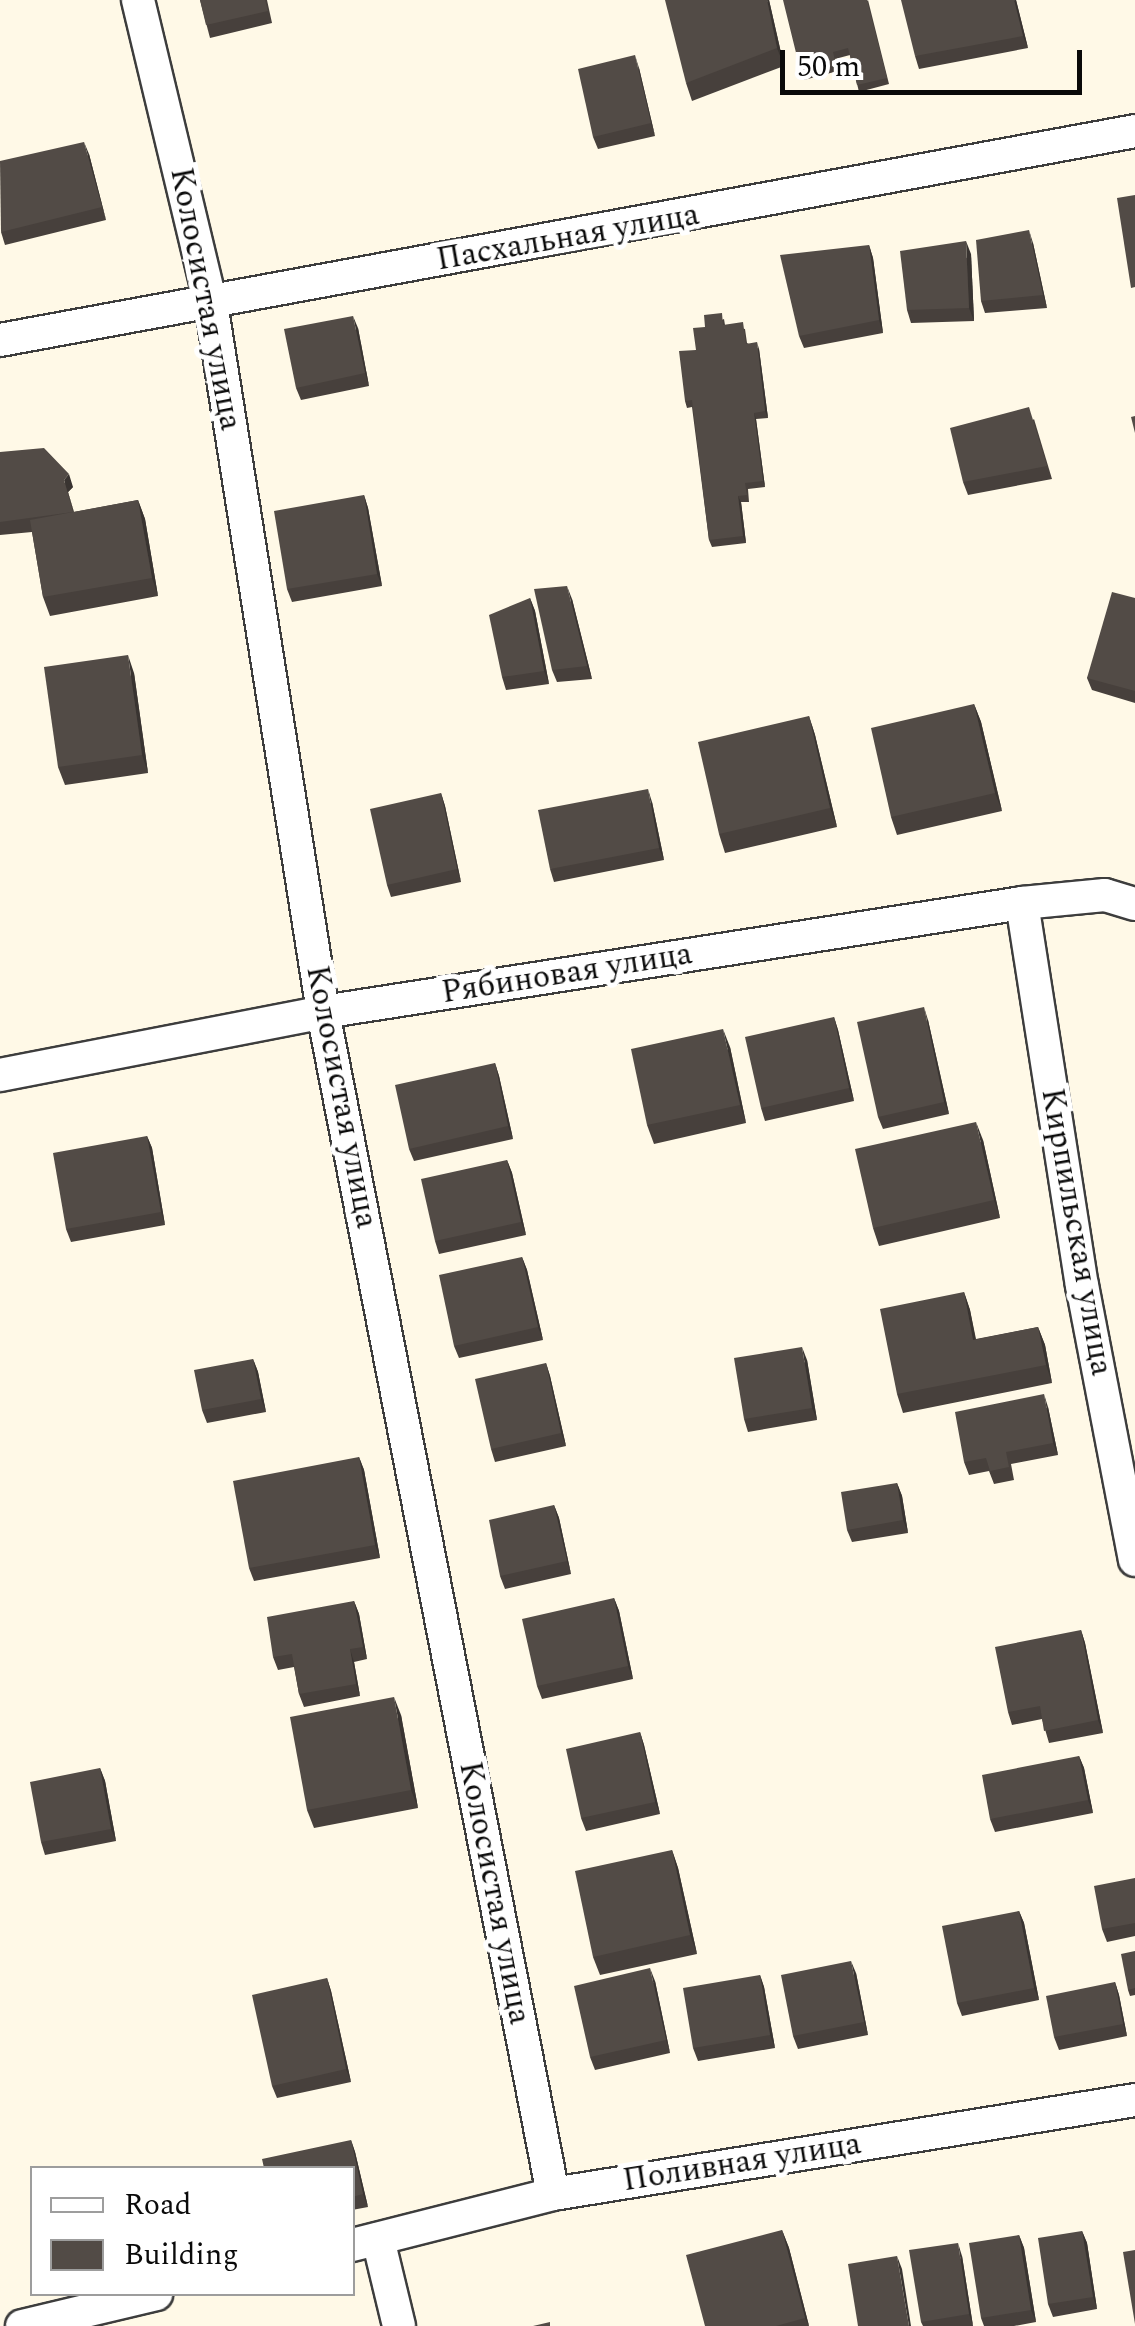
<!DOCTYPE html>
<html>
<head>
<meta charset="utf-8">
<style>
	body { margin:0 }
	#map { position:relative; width:1135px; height:2326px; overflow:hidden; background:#fff9e7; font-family:Spectral,serif }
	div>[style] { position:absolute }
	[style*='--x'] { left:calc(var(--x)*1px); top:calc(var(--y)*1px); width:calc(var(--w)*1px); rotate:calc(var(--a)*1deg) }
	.roads { filter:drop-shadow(2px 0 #3d3d3d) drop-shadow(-2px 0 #3d3d3d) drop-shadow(0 2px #3d3d3d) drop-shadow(0 -2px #3d3d3d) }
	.street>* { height:32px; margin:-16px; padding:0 16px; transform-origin:16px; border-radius:16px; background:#fff }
	.wall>* { inset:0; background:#47403c }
	.shaded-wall>* { inset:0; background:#393431 }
	.building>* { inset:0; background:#524b46 }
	span { translate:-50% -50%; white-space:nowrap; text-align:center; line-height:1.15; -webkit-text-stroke:10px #fff; paint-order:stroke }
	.street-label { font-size:32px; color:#0a0a0a }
	.legend { position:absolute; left:30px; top:2166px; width:325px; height:130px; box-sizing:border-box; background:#fff; border:2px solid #9d9d9d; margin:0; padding:12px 18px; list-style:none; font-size:30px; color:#0a0a0a }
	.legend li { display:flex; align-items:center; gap:20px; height:50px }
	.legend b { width:50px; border:2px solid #9d9d9d }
	.scale { position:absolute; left:780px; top:50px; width:302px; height:45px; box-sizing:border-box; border:5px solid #0a0a0a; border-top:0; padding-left:12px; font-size:30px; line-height:35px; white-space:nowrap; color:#0a0a0a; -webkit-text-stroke:8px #fff; paint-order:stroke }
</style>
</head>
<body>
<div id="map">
	<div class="roads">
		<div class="street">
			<div style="--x:138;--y:0;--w:312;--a:76.5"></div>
			<div style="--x:211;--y:303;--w:718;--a:81.02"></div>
			<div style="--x:323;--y:1012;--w:1204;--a:78.99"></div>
			<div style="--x:0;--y:340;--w:1154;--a:-10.43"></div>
			<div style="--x:1022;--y:903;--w:387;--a:81.1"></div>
			<div style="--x:1082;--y:1285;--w:280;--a:79.1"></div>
			<div style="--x:0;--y:1075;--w:329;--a:-11"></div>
			<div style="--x:323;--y:1012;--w:707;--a:-8.86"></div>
			<div style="--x:1022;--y:903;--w:83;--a:-5.5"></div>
			<div style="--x:1105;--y:895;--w:31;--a:17"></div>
			<div style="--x:378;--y:2239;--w:89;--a:76.4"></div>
			<div style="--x:352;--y:2245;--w:207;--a:-14.2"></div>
			<div style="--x:553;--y:2194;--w:590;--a:-9.17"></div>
			<div style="--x:22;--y:2326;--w:138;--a:-13.4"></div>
		</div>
	</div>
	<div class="wall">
		<div style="clip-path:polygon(200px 0,267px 0,272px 23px,210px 38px)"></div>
		<div style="clip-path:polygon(769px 0,784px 66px,692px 101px,686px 83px)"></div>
		<div style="clip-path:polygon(868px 0,889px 84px,859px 92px,850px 55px,835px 59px,838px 71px,804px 80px,801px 73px)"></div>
		<div style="clip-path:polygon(1016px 0,1028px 48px,919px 69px,915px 56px)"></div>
		<div style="clip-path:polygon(639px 68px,655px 136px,598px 149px,593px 137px)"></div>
		<div style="clip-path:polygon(89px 154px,106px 220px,5px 245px,1px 232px)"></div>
		<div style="clip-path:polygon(1033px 243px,1047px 308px,985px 313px,981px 301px)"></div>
		<div style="clip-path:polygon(869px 245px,873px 258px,883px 333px,804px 348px,799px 336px)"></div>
		<div style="clip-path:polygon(971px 254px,974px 321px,911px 323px,907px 310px)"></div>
		<div style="clip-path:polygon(724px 319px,725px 325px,745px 329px,747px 343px,759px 349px,768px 418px,756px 419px,765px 487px,748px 489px,749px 502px,741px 502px,746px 543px,712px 547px,709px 540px,692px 407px,687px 408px,685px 401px,705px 327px)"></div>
		<div style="clip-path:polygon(358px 328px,369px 386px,301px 400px,296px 388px)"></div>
		<div style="clip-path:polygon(1034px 419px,1052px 479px,968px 495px,963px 482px)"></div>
		<div style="clip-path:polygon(0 452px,73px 487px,68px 492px,74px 512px,138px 500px,145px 519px,158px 596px,50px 616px,43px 597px,32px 532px,0 535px)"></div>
		<div style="clip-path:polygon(364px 495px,368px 508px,382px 586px,292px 602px,287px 589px)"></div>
		<div style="clip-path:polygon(530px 598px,535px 611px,549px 684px,506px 690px,502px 677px)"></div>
		<div style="clip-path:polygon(1135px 598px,1135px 703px,1092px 690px,1087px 678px)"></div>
		<div style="clip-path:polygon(572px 599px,592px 679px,557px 682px,552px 670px)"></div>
		<div style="clip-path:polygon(134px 673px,148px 773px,65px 785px,58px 767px)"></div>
		<div style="clip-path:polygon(974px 704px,981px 722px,1002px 811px,897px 835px,891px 817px)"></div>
		<div style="clip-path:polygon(809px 716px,815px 735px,837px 827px,725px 853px,719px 834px)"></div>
		<div style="clip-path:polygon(441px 793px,445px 806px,461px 882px,391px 897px,387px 885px)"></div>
		<div style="clip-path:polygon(652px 802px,664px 860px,554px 882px,550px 869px)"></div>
		<div style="clip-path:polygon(834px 1017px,838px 1030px,854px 1101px,765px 1121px,761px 1108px)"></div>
		<div style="clip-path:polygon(928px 1020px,949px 1114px,883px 1129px,878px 1117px)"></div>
		<div style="clip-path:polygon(730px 1047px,746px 1123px,654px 1144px,647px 1125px)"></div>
		<div style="clip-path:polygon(495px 1063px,499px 1076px,513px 1139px,414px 1161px,409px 1149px)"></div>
		<div style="clip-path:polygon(147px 1136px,152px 1148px,165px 1225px,71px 1242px,66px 1229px)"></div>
		<div style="clip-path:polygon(983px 1140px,1000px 1218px,879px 1246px,873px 1228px)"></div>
		<div style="clip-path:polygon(507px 1160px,512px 1173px,526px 1235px,439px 1254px,435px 1241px)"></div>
		<div style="clip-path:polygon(522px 1257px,527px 1270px,543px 1340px,459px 1358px,454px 1346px)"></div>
		<div style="clip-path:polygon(964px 1292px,970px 1310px,976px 1339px,1038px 1327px,1045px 1345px,1052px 1383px,903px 1413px,897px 1394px)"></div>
		<div style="clip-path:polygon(253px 1359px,258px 1372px,266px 1412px,207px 1423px,202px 1410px)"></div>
		<div style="clip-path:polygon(807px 1360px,817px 1420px,748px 1432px,744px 1419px)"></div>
		<div style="clip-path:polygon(546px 1363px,550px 1376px,566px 1446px,495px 1462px,491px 1449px)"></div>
		<div style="clip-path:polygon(1048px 1407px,1058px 1455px,1011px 1464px,1014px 1480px,994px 1484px,989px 1471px,969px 1475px,964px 1462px)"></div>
		<div style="clip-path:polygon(359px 1457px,364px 1470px,380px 1558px,254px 1581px,249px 1568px)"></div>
		<div style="clip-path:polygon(897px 1483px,902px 1496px,908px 1533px,852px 1542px,847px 1530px)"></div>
		<div style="clip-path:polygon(554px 1505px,559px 1518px,571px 1574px,505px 1589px,500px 1576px)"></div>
		<div style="clip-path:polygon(614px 1598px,619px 1611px,633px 1679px,542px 1699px,537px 1686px)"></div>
		<div style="clip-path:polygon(354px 1601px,359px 1614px,367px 1659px,354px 1662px,360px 1696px,304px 1707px,299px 1694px,294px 1667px,278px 1670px,273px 1657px)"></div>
		<div style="clip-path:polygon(1081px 1630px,1085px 1643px,1103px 1733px,1049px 1743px,1042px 1719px,1012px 1725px,1008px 1712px)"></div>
		<div style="clip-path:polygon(401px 1715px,418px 1808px,314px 1828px,307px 1810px)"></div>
		<div style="clip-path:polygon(640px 1732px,644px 1745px,660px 1814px,586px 1831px,581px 1818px)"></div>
		<div style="clip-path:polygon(1079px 1756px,1084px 1768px,1093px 1813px,995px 1832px,990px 1819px)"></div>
		<div style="clip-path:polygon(100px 1768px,105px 1781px,116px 1841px,45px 1855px,41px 1842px)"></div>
		<div style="clip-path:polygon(672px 1850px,678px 1868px,697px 1954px,600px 1975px,593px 1957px)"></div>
		<div style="clip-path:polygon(1135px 1878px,1135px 1936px,1107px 1942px,1102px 1929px)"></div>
		<div style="clip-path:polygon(1019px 1911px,1024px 1923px,1039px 2000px,962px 2016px,957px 2003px)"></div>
		<div style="clip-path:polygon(1135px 1951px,1135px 1995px,1130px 1996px,1128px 1990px)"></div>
		<div style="clip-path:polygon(856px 1973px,868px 2035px,798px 2049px,793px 2036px)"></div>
		<div style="clip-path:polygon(760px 1975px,764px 1987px,775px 2048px,698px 2061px,693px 2048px)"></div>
		<div style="clip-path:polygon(327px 1978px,331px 1991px,351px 2082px,277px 2098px,272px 2086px)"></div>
		<div style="clip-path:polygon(655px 1981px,670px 2053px,595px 2070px,590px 2057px)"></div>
		<div style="clip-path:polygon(1115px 1982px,1119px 1995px,1127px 2036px,1059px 2050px,1054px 2037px)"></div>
		<div style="clip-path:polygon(351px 2140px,355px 2152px,368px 2207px,352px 2210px)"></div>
		<div style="clip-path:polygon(782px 2230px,789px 2248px,809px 2326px,705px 2326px)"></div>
		<div style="clip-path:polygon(1082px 2231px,1087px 2243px,1097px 2309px,1053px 2317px,1048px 2304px)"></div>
		<div style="clip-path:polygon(1019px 2235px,1024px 2248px,1036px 2322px,1014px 2326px,984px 2326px,981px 2318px)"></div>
		<div style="clip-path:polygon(962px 2256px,973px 2326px,923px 2326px,921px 2322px)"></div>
	</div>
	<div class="shaded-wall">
		<div style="clip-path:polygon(767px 0,769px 0,784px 66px,777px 48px)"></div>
		<div style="clip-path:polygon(1014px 0,1016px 0,1028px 48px,1023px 36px)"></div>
		<div style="clip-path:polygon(635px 55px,639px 68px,655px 136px,651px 123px)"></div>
		<div style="clip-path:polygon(84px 142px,89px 154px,106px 220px,102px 207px)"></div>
		<div style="clip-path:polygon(1029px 230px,1033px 243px,1047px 308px,1043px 295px)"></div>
		<div style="clip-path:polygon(966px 241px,971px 254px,974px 321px,969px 308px)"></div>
		<div style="clip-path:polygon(869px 245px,873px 258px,883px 333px,879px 320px)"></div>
		<div style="clip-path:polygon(353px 316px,358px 328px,369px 386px,365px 373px)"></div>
		<div style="clip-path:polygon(757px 342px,759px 349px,768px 418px,765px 411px)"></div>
		<div style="clip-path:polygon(754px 413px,756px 419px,765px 487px,763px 481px)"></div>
		<div style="clip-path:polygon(69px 474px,73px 487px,68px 492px,78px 526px,64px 480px)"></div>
		<div style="clip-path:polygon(364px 495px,368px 508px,382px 586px,377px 574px)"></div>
		<div style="clip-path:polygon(738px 496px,741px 502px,746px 543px,743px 536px)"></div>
		<div style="clip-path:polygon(138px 500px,145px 519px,158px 596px,152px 578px)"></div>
		<div style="clip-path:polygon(567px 586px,572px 599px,592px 679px,587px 666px)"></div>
		<div style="clip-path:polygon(530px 598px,535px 611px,549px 684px,544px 671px)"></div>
		<div style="clip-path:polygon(128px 655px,134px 673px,148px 773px,142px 755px)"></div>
		<div style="clip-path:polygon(974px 704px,981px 722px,1002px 811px,995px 793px)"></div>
		<div style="clip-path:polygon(809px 716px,815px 735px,837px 827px,830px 808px)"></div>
		<div style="clip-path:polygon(648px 789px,652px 802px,664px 860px,659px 848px)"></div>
		<div style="clip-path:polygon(441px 793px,445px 806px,461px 882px,457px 869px)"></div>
		<div style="clip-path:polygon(924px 1007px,928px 1020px,949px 1114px,944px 1102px)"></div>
		<div style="clip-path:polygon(834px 1017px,838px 1030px,854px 1101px,849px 1088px)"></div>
		<div style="clip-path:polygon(723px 1029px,730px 1047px,746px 1123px,740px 1105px)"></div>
		<div style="clip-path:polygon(495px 1063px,499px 1076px,513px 1139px,508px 1126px)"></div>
		<div style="clip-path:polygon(976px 1122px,983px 1140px,1000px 1218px,994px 1200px)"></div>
		<div style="clip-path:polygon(147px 1136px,152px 1148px,165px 1225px,161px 1212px)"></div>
		<div style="clip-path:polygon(507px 1160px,512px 1173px,526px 1235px,521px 1222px)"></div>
		<div style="clip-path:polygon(522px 1257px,527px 1270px,543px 1340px,538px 1327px)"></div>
		<div style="clip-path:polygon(964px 1292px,970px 1310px,979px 1358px,973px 1340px)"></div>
		<div style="clip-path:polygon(1038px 1327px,1045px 1345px,1052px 1383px,1046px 1365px)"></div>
		<div style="clip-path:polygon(802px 1347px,807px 1360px,817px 1420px,812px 1408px)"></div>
		<div style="clip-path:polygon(253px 1359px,258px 1372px,266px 1412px,261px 1399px)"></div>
		<div style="clip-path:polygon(546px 1363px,550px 1376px,566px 1446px,561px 1433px)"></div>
		<div style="clip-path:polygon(1044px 1394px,1048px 1407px,1058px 1455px,1053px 1443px)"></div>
		<div style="clip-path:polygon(359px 1457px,364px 1470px,380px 1558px,375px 1545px)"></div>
		<div style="clip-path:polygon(897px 1483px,902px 1496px,908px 1533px,903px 1520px)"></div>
		<div style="clip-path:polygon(554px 1505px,559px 1518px,571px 1574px,567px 1561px)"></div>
		<div style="clip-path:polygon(614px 1598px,619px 1611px,633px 1679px,628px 1666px)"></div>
		<div style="clip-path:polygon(354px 1601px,359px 1614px,367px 1659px,363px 1647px)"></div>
		<div style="clip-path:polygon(1081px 1630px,1085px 1643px,1103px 1733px,1098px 1720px)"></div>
		<div style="clip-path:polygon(350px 1649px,354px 1662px,360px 1696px,356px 1684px)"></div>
		<div style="clip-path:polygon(394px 1697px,401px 1715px,418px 1808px,411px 1790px)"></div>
		<div style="clip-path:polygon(640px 1732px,644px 1745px,660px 1814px,655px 1802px)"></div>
		<div style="clip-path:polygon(1079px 1756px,1084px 1768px,1093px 1813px,1088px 1800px)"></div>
		<div style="clip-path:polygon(100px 1768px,105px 1781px,116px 1841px,111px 1829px)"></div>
		<div style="clip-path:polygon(672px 1850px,678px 1868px,697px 1954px,690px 1935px)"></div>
		<div style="clip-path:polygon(1019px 1911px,1024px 1923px,1039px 2000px,1034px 1988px)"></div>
		<div style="clip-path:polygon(851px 1961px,856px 1973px,868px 2035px,864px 2022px)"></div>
		<div style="clip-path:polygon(650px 1968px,655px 1981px,670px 2053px,666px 2040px)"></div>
		<div style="clip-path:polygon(760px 1975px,764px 1987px,775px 2048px,770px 2035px)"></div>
		<div style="clip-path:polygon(327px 1978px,331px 1991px,351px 2082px,346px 2069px)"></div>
		<div style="clip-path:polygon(1115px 1982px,1119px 1995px,1127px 2036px,1123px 2024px)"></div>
		<div style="clip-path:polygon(351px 2140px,355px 2152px,368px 2207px,363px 2194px)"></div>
		<div style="clip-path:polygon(782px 2230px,789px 2248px,809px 2326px,805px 2318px)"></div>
		<div style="clip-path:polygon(1082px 2231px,1087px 2243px,1097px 2309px,1093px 2297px)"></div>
		<div style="clip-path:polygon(1019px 2235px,1024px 2248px,1036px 2322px,1031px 2310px)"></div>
		<div style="clip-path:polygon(958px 2243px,962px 2256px,973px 2326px,969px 2314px)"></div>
		<div style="clip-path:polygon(897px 2256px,902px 2269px,911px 2326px,909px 2326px)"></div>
	</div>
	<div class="building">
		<div style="clip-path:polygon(200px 0,265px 0,268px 11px,206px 25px)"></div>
		<div style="clip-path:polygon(665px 0,767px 0,777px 48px,686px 83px)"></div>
		<div style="clip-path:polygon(783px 0,867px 0,887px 78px,857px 85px,848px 48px,833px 52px,836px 65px,801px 73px)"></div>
		<div style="clip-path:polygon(901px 0,1014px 0,1023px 36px,915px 56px)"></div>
		<div style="clip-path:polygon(635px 55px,651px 123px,593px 137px,578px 69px)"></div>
		<div style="clip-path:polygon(84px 142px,102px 207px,1px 232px,0 161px)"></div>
		<div style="clip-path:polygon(1135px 195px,1135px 287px,1131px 288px,1117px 198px)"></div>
		<div style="clip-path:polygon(1029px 230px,1043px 295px,981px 301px,976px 240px)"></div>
		<div style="clip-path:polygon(966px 241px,969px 308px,907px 310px,900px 251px)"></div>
		<div style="clip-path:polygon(869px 245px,879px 320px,799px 336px,780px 255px)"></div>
		<div style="clip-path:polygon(722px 313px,723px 325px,743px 322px,746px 344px,757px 342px,765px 411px,754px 413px,763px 481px,745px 483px,747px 495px,738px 496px,743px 536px,709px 540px,692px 400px,685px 401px,679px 351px,696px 350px,693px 328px,705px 327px,704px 315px)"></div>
		<div style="clip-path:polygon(353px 316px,365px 373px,296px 388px,284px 329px)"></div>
		<div style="clip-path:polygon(1029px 407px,1047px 466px,963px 482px,950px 428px)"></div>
		<div style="clip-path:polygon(1135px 416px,1135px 433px,1131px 417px)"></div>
		<div style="clip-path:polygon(44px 448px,69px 474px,64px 480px,73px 512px,0 522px,0 452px)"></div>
		<div style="clip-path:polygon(364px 495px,377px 574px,287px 589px,274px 511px)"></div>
		<div style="clip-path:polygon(138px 500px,152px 578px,43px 597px,30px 520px)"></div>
		<div style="clip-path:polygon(567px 586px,587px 666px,552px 670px,534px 589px)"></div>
		<div style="clip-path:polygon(1112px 592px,1135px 598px,1135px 691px,1087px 678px)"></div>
		<div style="clip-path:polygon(530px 598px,544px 671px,502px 677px,489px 615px)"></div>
		<div style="clip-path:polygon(128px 655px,142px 755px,58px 767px,44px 667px)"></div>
		<div style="clip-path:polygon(974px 704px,995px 793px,891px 817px,871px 728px)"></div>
		<div style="clip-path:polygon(809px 716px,830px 808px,719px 834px,698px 742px)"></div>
		<div style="clip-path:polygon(648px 789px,659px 848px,550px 869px,538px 810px)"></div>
		<div style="clip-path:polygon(441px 793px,457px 869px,387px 885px,370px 809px)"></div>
		<div style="clip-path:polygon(924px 1007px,944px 1102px,878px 1117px,857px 1022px)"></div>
		<div style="clip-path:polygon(834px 1017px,849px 1088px,761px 1108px,745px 1037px)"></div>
		<div style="clip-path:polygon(723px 1029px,740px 1105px,647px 1125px,631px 1049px)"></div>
		<div style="clip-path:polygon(495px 1063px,508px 1126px,409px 1149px,395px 1085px)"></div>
		<div style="clip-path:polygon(976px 1122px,994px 1200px,873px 1228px,855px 1149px)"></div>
		<div style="clip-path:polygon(147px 1136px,161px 1212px,66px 1229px,53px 1153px)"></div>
		<div style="clip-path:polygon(507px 1160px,521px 1222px,435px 1241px,421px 1179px)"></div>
		<div style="clip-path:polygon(522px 1257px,538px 1327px,454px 1346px,439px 1275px)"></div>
		<div style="clip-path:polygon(964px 1292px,973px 1340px,1038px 1327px,1046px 1365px,897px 1394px,880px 1309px)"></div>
		<div style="clip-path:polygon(802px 1347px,812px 1408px,744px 1419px,734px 1358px)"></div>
		<div style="clip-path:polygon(253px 1359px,261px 1399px,202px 1410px,194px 1370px)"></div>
		<div style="clip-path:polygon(546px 1363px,561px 1433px,491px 1449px,475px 1379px)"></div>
		<div style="clip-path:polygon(1044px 1394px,1053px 1443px,1006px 1452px,1009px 1467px,990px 1471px,986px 1458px,964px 1462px,955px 1412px)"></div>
		<div style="clip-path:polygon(359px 1457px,375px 1545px,249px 1568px,233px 1481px)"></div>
		<div style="clip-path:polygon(897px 1483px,903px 1520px,847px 1530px,841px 1492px)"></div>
		<div style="clip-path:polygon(554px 1505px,567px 1561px,500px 1576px,489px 1520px)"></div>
		<div style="clip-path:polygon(614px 1598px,628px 1666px,537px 1686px,522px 1619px)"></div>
		<div style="clip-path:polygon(354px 1601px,363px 1647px,350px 1649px,356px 1684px,299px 1694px,292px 1654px,273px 1657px,267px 1617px)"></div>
		<div style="clip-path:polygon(1081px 1630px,1098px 1720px,1044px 1731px,1040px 1706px,1008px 1712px,995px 1647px)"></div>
		<div style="clip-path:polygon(394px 1697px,411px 1790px,307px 1810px,290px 1717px)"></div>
		<div style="clip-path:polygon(640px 1732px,655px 1802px,581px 1818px,566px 1749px)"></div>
		<div style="clip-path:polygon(1079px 1756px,1088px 1800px,990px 1819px,982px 1775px)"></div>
		<div style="clip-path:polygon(100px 1768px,111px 1829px,41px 1842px,30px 1782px)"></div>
		<div style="clip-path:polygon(672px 1850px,690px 1935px,593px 1957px,575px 1871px)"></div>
		<div style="clip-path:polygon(1135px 1878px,1135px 1923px,1102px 1929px,1094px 1886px)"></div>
		<div style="clip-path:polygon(1019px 1911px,1034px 1988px,957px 2003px,942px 1926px)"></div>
		<div style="clip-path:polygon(1135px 1951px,1135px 1988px,1128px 1990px,1121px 1954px)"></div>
		<div style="clip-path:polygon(851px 1961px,864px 2022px,793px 2036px,781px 1975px)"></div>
		<div style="clip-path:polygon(650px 1968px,666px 2040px,590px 2057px,574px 1986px)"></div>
		<div style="clip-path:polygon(760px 1975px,770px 2035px,693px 2048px,683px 1988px)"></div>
		<div style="clip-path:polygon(327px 1978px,346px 2069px,272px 2086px,252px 1995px)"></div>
		<div style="clip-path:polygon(1115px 1982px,1123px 2024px,1054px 2037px,1046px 1996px)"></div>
		<div style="clip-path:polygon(351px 2140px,363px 2194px,352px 2197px,352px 2168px,264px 2168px,262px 2159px)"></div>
		<div style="clip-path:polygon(782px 2230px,805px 2318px,776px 2326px,705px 2326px,686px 2255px)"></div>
		<div style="clip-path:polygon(1082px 2231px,1093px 2297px,1048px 2304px,1038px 2238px)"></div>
		<div style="clip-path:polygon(1019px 2235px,1031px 2310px,981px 2318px,969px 2243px)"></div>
		<div style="clip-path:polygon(958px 2243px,969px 2314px,921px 2322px,909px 2250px)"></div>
		<div style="clip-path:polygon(1135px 2250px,1135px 2324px,1123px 2252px)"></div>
		<div style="clip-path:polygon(897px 2256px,909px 2326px,858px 2326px,848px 2264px)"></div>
		<div style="clip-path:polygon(550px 2322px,550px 2326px,533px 2326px)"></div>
	</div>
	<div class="street-label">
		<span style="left:568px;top:238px;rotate:-10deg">Пасхальная улица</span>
		<span style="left:205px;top:299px;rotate:79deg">Колосистая улица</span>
		<span style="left:567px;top:974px;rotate:-9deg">Рябиновая улица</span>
		<span style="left:341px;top:1097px;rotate:79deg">Колосистая улица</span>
		<span style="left:1076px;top:1232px;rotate:80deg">Кирпильская улица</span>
		<span style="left:494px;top:1893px;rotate:79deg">Колосистая улица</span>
		<span style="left:742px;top:2163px;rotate:-9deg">Поливная улица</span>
	</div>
	<ul class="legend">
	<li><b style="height:12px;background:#fff"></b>Road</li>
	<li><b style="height:28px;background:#524b46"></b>Building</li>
	</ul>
	<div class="scale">50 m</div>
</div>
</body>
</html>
